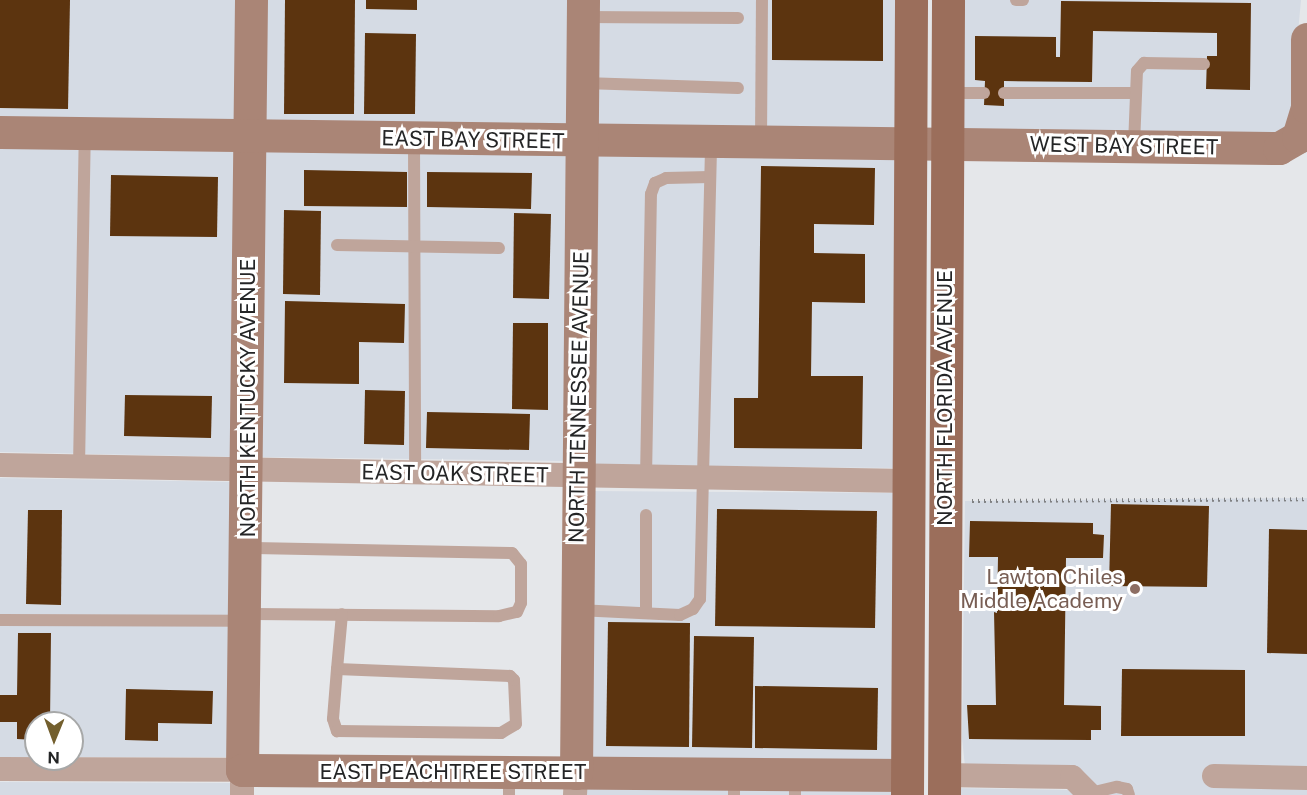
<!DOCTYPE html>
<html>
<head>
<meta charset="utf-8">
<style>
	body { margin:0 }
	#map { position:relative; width:1307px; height:795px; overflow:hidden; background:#e5e7ea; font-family:"Public Sans",sans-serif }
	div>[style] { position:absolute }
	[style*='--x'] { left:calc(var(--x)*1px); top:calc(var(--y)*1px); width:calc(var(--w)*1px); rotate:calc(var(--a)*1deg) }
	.built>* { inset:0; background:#d5dbe4 }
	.building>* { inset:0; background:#5c340f }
	.path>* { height:4px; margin-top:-2px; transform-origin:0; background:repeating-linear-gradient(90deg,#7f8082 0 1.5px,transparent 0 6px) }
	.lane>* { height:12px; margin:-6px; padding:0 6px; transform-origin:6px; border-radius:6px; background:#bfa59b }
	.street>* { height:24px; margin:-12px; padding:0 12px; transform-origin:12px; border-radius:12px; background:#bfa59b }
	.secondary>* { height:33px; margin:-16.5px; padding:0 16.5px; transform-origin:16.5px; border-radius:16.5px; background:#aa8576 }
	.primary>* { height:33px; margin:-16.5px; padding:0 16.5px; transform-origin:16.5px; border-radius:16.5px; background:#9b6e5b }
	.dots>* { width:16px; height:16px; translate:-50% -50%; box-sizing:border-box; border:3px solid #fff; border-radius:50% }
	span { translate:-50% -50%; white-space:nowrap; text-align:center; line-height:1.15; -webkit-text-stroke:6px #fff; paint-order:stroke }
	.street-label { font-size:21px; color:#242526 }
	.education-label { font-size:21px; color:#785e54 }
	.right { translate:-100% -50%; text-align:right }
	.north { position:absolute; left:24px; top:711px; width:60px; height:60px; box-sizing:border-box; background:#fff; border:2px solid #a7a8a8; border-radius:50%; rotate:181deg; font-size:16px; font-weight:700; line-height:24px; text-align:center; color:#242526 }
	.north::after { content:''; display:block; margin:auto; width:21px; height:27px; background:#735f2e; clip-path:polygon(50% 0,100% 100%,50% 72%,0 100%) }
</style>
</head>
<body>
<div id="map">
	<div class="built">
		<div style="clip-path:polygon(0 0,240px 0,239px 124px,0 119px)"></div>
		<div style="clip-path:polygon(262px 0,571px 0,571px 128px,262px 125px)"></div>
		<div style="clip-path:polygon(594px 0,900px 0,899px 132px,594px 129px)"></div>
		<div style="clip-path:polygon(959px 0,1301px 0,1289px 129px,1276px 136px,958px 131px)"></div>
		<div style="clip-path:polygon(0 145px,239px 150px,236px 457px,0 452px)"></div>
		<div style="clip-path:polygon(262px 150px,570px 154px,566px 461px,259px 457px)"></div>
		<div style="clip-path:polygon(593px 154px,899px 157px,898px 468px,589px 465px)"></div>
		<div style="clip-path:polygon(0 478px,236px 482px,232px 757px,72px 757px,72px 723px,36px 723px,36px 757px,0 757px)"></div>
		<div style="clip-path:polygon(589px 491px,898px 493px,895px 761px,587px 760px)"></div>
		<div style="clip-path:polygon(1307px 498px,1307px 795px,1090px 795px,1072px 777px,966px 776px,962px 738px,965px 501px)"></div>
		<div style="clip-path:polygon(0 782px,231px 783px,231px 795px,0 795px)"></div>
		<div style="clip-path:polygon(587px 786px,895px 787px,895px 795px,587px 795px)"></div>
		<div style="clip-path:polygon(955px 788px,1068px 790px,1074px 795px,955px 795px)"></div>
	</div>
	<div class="building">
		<div style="clip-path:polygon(0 0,70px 0,68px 109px,0 108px)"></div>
		<div style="clip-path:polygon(285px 0,355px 0,354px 114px,284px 114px)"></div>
		<div style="clip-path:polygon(366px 0,417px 0,417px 10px,366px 9px)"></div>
		<div style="clip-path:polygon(772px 0,883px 0,883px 61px,772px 60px)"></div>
		<div style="clip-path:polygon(1061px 1px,1251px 3px,1250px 90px,1206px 89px,1207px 56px,1217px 56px,1217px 33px,1093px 31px,1092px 82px,1004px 81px,1004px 106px,984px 105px,985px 81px,975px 80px,975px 36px,1056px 37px,1056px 57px,1060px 57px)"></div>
		<div style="clip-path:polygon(365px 33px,416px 34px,415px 114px,364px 114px)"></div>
		<div style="clip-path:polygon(761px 166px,875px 168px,874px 225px,814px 224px,814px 253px,865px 254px,865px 303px,812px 302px,811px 376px,863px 376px,862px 449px,734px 448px,734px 398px,758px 398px)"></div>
		<div style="clip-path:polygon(304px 170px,407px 172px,407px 207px,304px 206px)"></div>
		<div style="clip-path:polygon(427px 172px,532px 173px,531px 209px,427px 207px)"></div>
		<div style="clip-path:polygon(111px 175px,218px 177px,217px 237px,110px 236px)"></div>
		<div style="clip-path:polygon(284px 210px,321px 211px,320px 295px,283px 294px)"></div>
		<div style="clip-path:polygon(514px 213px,551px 214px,549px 299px,513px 298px)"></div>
		<div style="clip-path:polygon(285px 301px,405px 304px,404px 343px,359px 342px,359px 384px,284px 383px)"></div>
		<div style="clip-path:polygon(513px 323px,548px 323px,548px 410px,512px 409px)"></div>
		<div style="clip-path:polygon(365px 390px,405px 391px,404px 445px,364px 444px)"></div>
		<div style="clip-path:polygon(125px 395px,212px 396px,211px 438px,124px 436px)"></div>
		<div style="clip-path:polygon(427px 412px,530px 414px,529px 450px,426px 448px)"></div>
		<div style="clip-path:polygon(1111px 504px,1209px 506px,1207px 587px,1109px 586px)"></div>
		<div style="clip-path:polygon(717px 509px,877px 511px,875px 628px,715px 626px)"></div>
		<div style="clip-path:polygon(28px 510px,62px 510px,61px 605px,26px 604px)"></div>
		<div style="clip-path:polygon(970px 521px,1093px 523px,1093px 534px,1104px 535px,1103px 558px,1066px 558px,1064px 705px,1101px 706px,1101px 730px,1091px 730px,1091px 740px,969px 739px,967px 705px,996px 705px,994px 612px,997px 613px,998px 557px,969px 557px)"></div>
		<div style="clip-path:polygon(1269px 529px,1307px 530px,1307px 654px,1267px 653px)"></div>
		<div style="clip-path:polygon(608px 622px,690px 623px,689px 747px,606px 746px)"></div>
		<div style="clip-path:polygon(18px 633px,51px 633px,50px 723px,36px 723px,36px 740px,17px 739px,17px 722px,0 722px,0 695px,17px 695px)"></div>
		<div style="clip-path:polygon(694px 636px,754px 637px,752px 748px,692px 747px)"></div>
		<div style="clip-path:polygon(1122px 669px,1245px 670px,1245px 736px,1121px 736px)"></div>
		<div style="clip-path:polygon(755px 686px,878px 688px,877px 750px,755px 748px)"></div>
		<div style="clip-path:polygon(126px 689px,213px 691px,212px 724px,158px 723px,158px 741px,125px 740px)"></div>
	</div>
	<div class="path">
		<div style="--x:972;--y:501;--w:335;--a:-0.3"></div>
	</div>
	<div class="lane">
		<div style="--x:1016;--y:0;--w:7;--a:0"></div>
		<div style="--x:584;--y:17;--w:154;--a:0.4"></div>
		<div style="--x:584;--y:83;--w:154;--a:1.9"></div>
		<div style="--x:948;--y:93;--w:36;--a:0"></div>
		<div style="--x:1004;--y:93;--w:132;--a:0"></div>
		<div style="--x:414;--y:140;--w:333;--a:89.8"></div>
		<div style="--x:761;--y:140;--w:140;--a:-89.6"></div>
		<div style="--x:1134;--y:145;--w:74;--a:-87.7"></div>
		<div style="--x:1137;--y:71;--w:11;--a:-49"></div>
		<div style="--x:1144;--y:63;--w:60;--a:1"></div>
		<div style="--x:337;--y:245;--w:162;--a:1.1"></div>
		<div style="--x:79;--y:467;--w:333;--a:-89"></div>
		<div style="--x:646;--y:478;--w:284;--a:-89"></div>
		<div style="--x:651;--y:194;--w:12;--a:-70"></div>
		<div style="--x:655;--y:183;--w:12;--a:-24"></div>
		<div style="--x:666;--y:178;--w:44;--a:-1.3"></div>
		<div style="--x:578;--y:610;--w:102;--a:2.8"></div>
		<div style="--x:680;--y:615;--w:14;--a:-25"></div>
		<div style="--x:693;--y:609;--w:12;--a:-55"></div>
		<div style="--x:700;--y:599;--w:456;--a:-88.6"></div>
		<div style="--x:646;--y:613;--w:98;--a:-90"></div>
		<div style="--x:247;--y:614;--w:252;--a:0.5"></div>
		<div style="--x:499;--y:616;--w:18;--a:-13"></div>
		<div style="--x:517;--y:612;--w:10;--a:-66"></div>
		<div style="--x:521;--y:603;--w:39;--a:-90"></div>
		<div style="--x:521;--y:564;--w:14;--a:-129"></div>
		<div style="--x:512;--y:553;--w:265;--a:-178.9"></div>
		<div style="--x:0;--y:620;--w:242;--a:0.2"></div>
		<div style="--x:337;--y:669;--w:50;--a:94.6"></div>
		<div style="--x:333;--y:719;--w:13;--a:72"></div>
		<div style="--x:337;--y:731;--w:164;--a:0.7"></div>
		<div style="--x:501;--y:733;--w:17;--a:-31"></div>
		<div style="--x:516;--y:724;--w:44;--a:-92.6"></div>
		<div style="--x:514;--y:680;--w:6;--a:-135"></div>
		<div style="--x:510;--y:676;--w:173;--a:-177.7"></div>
		<div style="--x:337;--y:669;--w:55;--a:-84.8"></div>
		<div style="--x:795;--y:774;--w:21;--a:90"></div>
		<div style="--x:1090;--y:793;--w:28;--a:-13"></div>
		<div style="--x:1117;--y:787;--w:10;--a:11"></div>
		<div style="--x:1127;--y:789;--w:6;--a:72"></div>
		<div style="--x:509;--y:795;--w:23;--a:-90"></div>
		<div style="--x:734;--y:795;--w:21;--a:-90"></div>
	</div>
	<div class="street">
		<div style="--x:0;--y:465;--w:909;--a:1.01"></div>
		<div style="--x:0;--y:769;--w:242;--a:0.2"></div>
		<div style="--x:242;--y:770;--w:25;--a:90"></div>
		<div style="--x:943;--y:775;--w:129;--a:0.9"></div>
		<div style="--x:1072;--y:777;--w:25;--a:45"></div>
		<div style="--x:1214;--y:776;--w:93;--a:1.2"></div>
		<div style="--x:575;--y:795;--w:22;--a:-87"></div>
	</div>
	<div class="secondary">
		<div style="--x:251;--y:0;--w:770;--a:90.67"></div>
		<div style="--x:242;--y:770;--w:665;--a:0.43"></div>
		<div style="--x:0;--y:132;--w:1279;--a:0.72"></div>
		<div style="--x:1279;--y:148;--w:22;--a:-30"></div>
		<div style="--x:1298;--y:137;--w:31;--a:-73"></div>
		<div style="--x:1307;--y:107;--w:68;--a:-90"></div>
		<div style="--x:576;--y:773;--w:773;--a:-89.48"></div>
	</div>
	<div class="primary">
		<div style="--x:907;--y:795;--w:795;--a:-89.71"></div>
		<div style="--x:944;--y:795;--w:795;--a:-89.71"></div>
	</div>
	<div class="dots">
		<div style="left:1135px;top:589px;background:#8d6e63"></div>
	</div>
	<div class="street-label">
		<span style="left:473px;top:140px;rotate:1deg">EAST BAY STREET</span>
		<span style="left:1124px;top:146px;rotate:1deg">WEST BAY STREET</span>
		<span style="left:579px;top:397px;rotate:-89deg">NORTH TENNESSEE AVENUE</span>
		<span style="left:248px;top:398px;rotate:-90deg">NORTH KENTUCKY AVENUE</span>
		<span style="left:945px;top:398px;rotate:-90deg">NORTH FLORIDA AVENUE</span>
		<span style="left:455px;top:474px;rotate:1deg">EAST OAK STREET</span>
		<span style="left:453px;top:772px">EAST PEACHTREE STREET</span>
	</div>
	<div class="education-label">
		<span class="right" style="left:1123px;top:589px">Lawton Chiles<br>Middle Academy</span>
	</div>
	<div class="north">N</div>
</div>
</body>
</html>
